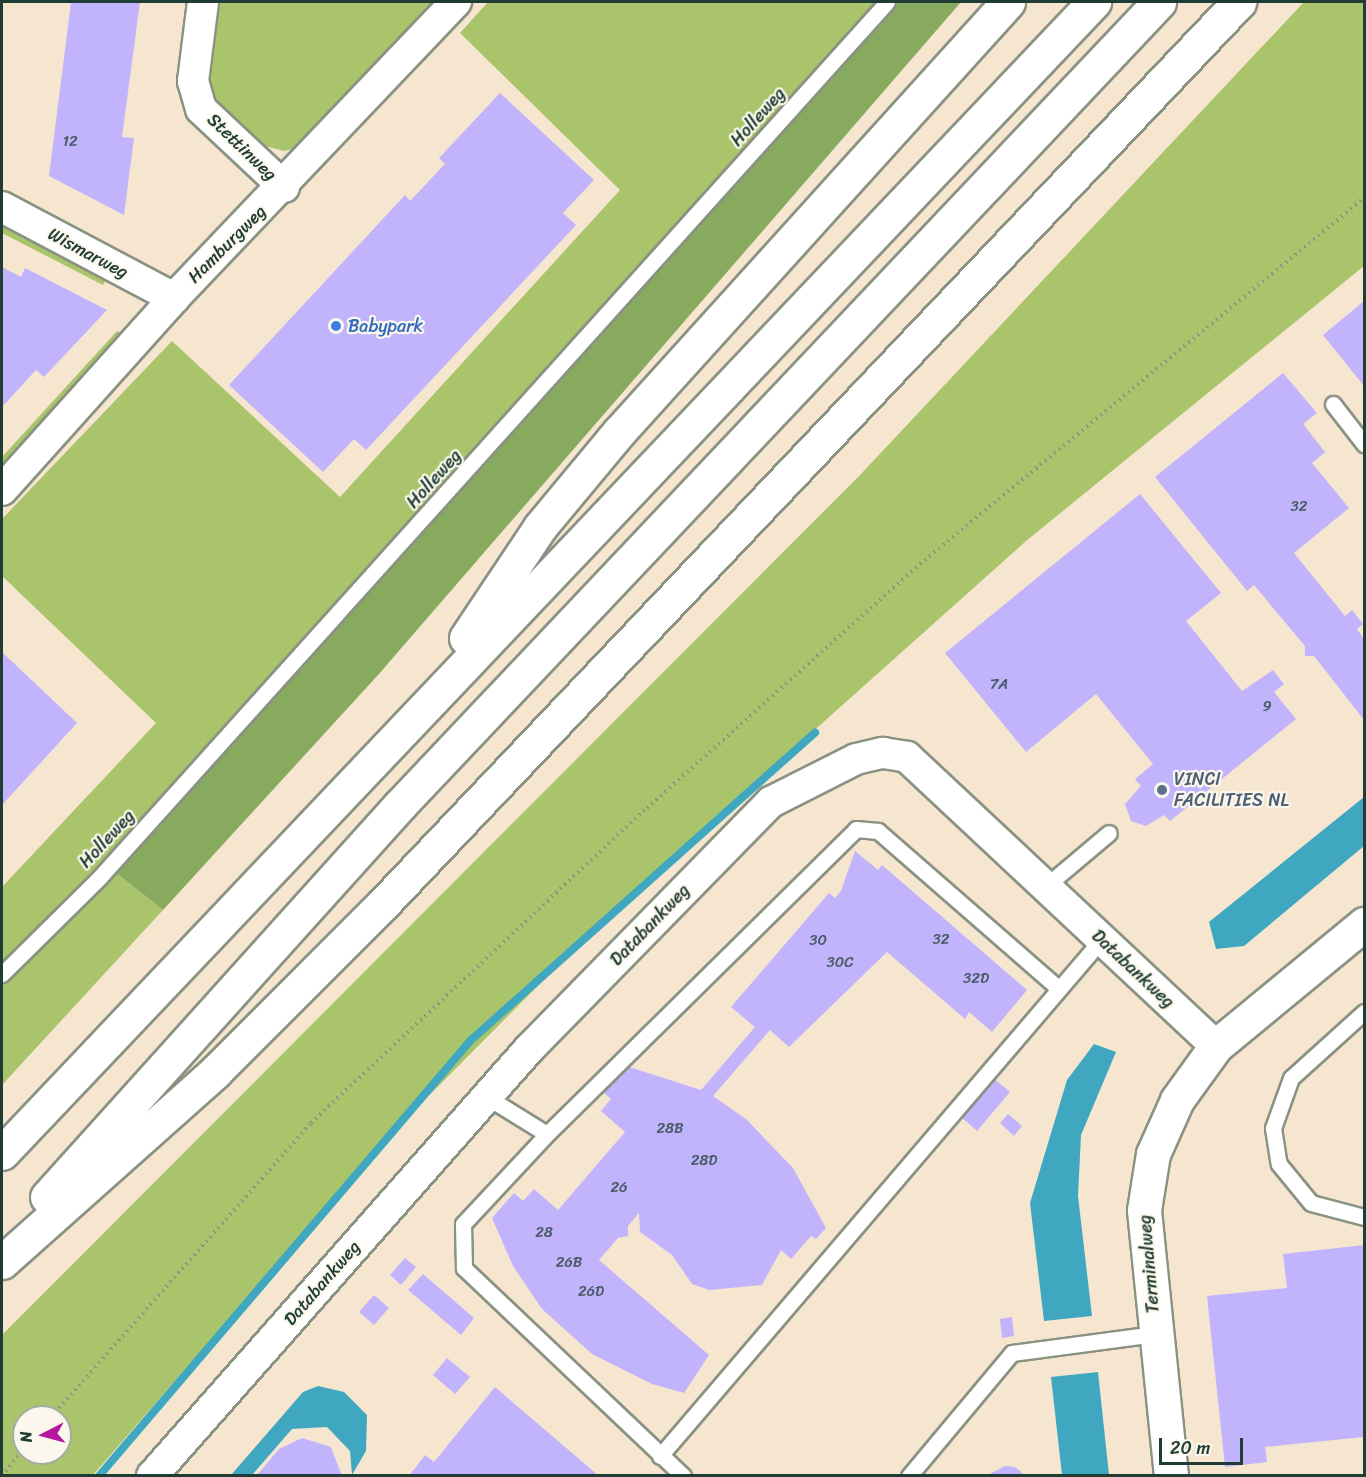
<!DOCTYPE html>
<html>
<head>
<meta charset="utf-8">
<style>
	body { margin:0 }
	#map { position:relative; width:1366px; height:1477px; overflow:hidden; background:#f6e6d0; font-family:Sriracha,sans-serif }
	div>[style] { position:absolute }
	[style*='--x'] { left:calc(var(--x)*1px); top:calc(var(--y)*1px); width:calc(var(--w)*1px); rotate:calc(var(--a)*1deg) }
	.green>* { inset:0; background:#aac46b }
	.forest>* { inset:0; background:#87aa5f }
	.water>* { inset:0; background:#3fa8c0 }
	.stream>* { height:8px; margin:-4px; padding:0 4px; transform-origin:4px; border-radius:4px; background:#3fa8c0 }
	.building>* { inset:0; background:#c1b4fd }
	.path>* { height:4px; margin-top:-2px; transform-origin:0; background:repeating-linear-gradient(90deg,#8a9282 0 1.5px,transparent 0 6px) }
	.roads { filter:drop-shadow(2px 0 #8a9282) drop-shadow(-2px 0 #8a9282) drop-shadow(0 2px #8a9282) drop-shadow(0 -2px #8a9282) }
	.lane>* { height:15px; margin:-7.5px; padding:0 7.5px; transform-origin:7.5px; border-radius:7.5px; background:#fff }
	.street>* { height:30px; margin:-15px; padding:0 15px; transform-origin:15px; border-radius:15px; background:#fff }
	.secondary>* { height:33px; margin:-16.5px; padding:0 16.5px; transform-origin:16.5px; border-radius:16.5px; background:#fff }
	.highway>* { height:33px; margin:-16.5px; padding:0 16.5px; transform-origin:16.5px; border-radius:16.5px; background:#fff }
	.dots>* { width:16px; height:16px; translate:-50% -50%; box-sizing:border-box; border:3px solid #fbf7ec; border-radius:50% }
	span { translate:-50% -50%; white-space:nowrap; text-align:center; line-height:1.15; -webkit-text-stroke:4.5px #fbf7ec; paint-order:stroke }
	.number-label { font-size:15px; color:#485b66 }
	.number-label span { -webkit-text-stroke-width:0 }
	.street-label { font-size:18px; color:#1f3d34 }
	.shop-label { font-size:18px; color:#366cbe }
	.left { translate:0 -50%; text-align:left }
	.service-label { font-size:18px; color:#4e5e75 }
	.frame { position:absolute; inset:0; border:3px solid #1f3d34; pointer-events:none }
	.north { position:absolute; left:12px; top:1405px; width:60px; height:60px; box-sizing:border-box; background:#fbf7ec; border:2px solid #a3ada2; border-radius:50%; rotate:264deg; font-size:16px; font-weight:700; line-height:24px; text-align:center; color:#1f3d34 }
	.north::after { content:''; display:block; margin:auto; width:21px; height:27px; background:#b5179e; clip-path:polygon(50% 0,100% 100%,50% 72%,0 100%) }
	.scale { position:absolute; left:1159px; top:1438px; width:84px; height:27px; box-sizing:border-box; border:3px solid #1f3d34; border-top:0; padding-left:8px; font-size:18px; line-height:21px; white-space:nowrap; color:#1f3d34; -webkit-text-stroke:4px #fbf7ec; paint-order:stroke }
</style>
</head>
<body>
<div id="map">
	<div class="green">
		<div style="clip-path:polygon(216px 2px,438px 2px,301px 147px,284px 151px,261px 145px,212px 95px,207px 69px)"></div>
		<div style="clip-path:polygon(488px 2px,876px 2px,92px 872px,2px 962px,2px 887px,156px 723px,2px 576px,2px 519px,172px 341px,340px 497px,620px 190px,460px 33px)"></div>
		<div style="clip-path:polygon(evenodd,1304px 2px,1364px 2px,1364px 266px,1026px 541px,612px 911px,381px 1144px,93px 1475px,2px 1475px,2px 1335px,860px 475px,1304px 2px,24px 1417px,60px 1417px,60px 1453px,24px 1453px,24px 1417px)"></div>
		<div style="clip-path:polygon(2px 221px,107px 277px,103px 285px,2px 233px)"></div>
		<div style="clip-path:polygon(117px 331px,124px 335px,2px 469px,2px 457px)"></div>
		<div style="clip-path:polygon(115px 872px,163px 910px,2px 1085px,2px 986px)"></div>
	</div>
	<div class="forest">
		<div style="clip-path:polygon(898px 2px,961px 2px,378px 675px,163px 910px,115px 872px)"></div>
	</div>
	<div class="water">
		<div style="clip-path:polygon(1364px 797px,1364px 846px,1244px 946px,1216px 949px,1209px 922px)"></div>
		<div style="clip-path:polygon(1094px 1044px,1116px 1052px,1081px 1135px,1078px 1196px,1092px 1316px,1044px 1321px,1030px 1203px,1067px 1080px)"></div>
		<div style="clip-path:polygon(1098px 1372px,1109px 1475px,1062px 1475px,1051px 1377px)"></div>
		<div style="clip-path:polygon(318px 1386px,344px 1392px,367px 1415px,366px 1451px,352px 1475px,350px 1451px,327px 1427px,292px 1429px,252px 1475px,231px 1475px,303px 1392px)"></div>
	</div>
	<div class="stream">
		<div style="--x:99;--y:1476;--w:572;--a:-49.54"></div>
		<div style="--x:470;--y:1041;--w:463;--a:-41.8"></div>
	</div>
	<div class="building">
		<div style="clip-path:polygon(71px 2px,140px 2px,122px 137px,134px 138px,124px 215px,49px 176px)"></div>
		<div style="clip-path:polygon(500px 93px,594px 180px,563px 213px,576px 225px,366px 450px,354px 439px,323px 472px,229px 385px,405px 195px,410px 201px,445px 164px,439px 158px)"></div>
		<div style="clip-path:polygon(2px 267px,21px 277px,25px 268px,107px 310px,44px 377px,36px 370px,2px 407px)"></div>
		<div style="clip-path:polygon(1364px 301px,1364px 386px,1323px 335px)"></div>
		<div style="clip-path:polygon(1283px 373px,1317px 413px,1303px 424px,1325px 452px,1312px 463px,1349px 508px,1294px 553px,1345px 616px,1352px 610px,1363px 624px,1357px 629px,1364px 639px,1364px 720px,1314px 656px,1305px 656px,1305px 646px,1254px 585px,1247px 591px,1155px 477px)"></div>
		<div style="clip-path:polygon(1140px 494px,1221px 593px,1186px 621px,1242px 691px,1273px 670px,1284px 684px,1274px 692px,1296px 719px,1170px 821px,1164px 815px,1146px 826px,1131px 821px,1125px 804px,1141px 786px,1135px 779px,1153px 764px,1096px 694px,1026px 752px,945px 653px)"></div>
		<div style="clip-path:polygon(2px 652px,77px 723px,2px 805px)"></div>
		<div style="clip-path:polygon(855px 851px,878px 870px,882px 865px,1027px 990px,992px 1032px,969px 1012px,965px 1019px,887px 952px,789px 1047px,770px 1030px,713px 1096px,746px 1119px,793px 1168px,826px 1228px,816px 1239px,811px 1236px,791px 1259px,781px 1250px,762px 1285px,709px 1290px,692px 1284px,672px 1255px,640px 1232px,639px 1213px,628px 1226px,628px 1236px,618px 1238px,599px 1260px,709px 1355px,684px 1393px,652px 1384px,592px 1354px,542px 1309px,513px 1266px,492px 1218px,514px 1193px,523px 1201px,534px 1189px,558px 1210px,625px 1132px,601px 1111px,611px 1099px,602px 1091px,623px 1065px,701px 1090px,755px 1027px,731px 1007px,829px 893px,835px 898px,841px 891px)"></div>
		<div style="clip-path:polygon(993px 1078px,1010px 1092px,977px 1131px,960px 1116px)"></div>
		<div style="clip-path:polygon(1008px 1114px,1022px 1126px,1014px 1136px,1000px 1123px)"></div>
		<div style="clip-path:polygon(1364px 1245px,1364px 1437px,1265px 1447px,1267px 1462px,1225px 1467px,1207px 1296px,1287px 1288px,1283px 1254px)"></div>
		<div style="clip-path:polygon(405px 1258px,416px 1267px,401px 1285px,390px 1275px)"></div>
		<div style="clip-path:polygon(423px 1274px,474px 1318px,461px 1335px,408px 1290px)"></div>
		<div style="clip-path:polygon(374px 1295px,389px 1308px,374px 1325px,359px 1312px)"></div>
		<div style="clip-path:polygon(1012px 1317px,1014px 1336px,1002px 1338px,1000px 1319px)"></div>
		<div style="clip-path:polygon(447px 1358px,470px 1377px,455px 1394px,433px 1375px)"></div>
		<div style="clip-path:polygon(495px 1387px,599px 1476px,409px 1476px,425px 1455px,434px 1462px)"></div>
		<div style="clip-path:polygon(302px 1438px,331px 1447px,342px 1476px,257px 1475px,279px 1449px)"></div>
		<div style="clip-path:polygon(1005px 1466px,1015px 1467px,1026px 1476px,986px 1476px)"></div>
	</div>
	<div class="path">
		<div style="--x:51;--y:1417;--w:392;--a:-48.5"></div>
		<div style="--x:311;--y:1123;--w:461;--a:-43.2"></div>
		<div style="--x:647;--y:808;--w:366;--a:-41.8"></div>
		<div style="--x:920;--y:564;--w:575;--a:-39.5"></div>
		<div style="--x:2;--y:1476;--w:36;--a:-52"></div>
	</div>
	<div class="roads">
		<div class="lane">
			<div style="--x:1333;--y:404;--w:51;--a:52.2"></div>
			<div style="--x:1046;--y:886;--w:82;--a:-40.1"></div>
			<div style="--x:2;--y:974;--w:136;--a:-44.7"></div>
			<div style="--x:99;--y:878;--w:1178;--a:-48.03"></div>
			<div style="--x:1364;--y:1012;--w:98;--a:137.9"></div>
			<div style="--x:1291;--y:1078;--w:53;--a:109.8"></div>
			<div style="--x:1273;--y:1128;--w:36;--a:81"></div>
			<div style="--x:1279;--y:1164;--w:50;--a:50.6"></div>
			<div style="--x:1311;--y:1203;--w:55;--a:14.8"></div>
			<div style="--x:487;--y:1097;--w:70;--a:31.7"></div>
			<div style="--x:547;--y:1134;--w:123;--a:133"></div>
			<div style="--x:463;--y:1224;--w:44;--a:88.7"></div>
			<div style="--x:464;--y:1268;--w:302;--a:43.5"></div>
			<div style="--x:547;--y:1134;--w:434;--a:-44.6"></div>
			<div style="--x:856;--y:829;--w:22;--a:5"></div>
			<div style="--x:878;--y:831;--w:240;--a:41.1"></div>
			<div style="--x:660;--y:1456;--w:679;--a:-49.48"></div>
			<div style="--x:909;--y:1476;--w:160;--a:-50.1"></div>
			<div style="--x:1012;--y:1353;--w:144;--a:-7.6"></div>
		</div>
		<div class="street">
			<div style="--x:203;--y:2;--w:80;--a:97.2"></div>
			<div style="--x:193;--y:81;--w:29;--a:74"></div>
			<div style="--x:201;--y:109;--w:114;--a:43.2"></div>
			<div style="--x:2;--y:207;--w:195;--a:27.9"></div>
			<div style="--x:2;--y:490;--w:258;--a:-48.1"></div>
			<div style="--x:174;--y:298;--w:409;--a:-46.4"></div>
			<div style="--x:152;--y:1476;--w:570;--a:-48.56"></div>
			<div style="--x:529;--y:1049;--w:346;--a:-45.6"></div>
			<div style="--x:771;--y:802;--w:95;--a:-26.8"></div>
			<div style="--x:856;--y:759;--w:28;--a:-13"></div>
			<div style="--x:883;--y:753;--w:24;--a:9"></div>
			<div style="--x:907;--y:757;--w:423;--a:43.1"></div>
		</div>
		<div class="secondary">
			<div style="--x:1171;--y:1476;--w:267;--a:-95.8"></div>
			<div style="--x:1144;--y:1210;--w:57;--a:-80.9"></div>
			<div style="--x:1153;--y:1154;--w:59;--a:-66"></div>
			<div style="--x:1177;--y:1100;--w:67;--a:-54.2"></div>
			<div style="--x:1216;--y:1046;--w:192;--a:-39.5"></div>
		</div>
		<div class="highway">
			<div style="--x:466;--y:638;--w:133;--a:-56.3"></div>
			<div style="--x:540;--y:527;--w:124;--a:-50.3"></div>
			<div style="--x:619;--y:432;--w:580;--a:-47.87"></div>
			<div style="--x:2;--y:1153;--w:1587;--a:-46.51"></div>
			<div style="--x:47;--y:1197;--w:528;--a:-48"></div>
			<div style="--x:400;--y:805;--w:1105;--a:-46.61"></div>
			<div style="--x:2;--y:1262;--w:285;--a:-41.7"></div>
			<div style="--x:215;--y:1072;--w:238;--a:-45"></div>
			<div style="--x:383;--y:904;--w:1244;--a:-46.5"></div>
		</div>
	</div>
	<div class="dots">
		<div style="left:336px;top:326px;background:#3f7fe0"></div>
		<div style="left:1162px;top:790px;background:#5c6f8a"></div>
	</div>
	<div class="number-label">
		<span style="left:70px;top:142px">12</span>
		<span style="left:1299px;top:507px">32</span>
		<span style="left:999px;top:685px">7A</span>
		<span style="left:1267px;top:707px">9</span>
		<span style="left:941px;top:940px">32</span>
		<span style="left:818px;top:941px">30</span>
		<span style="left:840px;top:963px">30C</span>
		<span style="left:976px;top:979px">32D</span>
		<span style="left:670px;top:1129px">28B</span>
		<span style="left:704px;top:1161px">28D</span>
		<span style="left:619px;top:1188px">26</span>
		<span style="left:544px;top:1233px">28</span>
		<span style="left:569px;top:1263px">26B</span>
		<span style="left:591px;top:1292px">26D</span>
	</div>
	<div class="street-label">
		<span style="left:758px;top:117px;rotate:-48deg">Holleweg</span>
		<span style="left:242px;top:147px;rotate:44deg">Stettinweg</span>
		<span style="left:227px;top:244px;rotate:-45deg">Hamburgweg</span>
		<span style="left:88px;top:253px;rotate:28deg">Wismarweg</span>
		<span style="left:434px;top:479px;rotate:-48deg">Holleweg</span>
		<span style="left:107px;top:839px;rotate:-47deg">Holleweg</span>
		<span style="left:650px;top:925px;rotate:-46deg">Databankweg</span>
		<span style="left:1133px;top:969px;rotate:43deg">Databankweg</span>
		<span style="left:1149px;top:1264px;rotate:-95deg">Terminalweg</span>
		<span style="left:322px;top:1283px;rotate:-49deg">Databankweg</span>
	</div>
	<div class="shop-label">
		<span class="left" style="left:348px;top:326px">Babypark</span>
	</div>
	<div class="service-label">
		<span class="left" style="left:1174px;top:790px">VINCI<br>FACILITIES NL</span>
	</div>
	<div class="frame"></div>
	<div class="north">N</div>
	<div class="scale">20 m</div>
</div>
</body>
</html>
